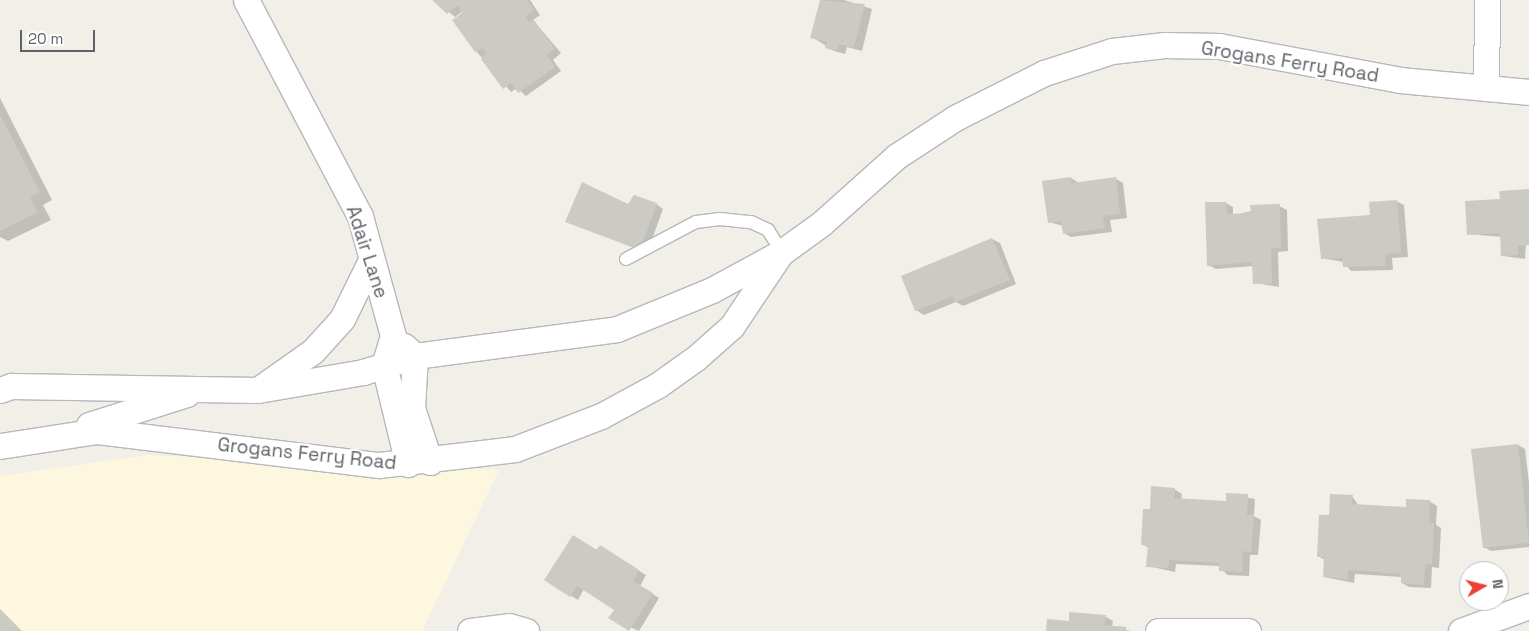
<!DOCTYPE html>
<html>
<head>
<meta charset="utf-8">
<style>
	body { margin:0 }
	#map { position:relative; width:1529px; height:631px; overflow:hidden; background:#f1efe8; font-family:"Space Grotesk",sans-serif }
	div>[style] { position:absolute }
	[style*='--x'] { left:calc(var(--x)*1px); top:calc(var(--y)*1px); width:calc(var(--w)*1px); rotate:calc(var(--a)*1deg) }
	.commercial>* { inset:0; background:#fef7e0 }
	.shadow>* { inset:0; background:#0003 }
	.building>* { inset:0; background:#cccac5 }
	.roads { filter:drop-shadow(1px 0 #b5b8bc) drop-shadow(-1px 0 #b5b8bc) drop-shadow(0 1px #b5b8bc) drop-shadow(0 -1px #b5b8bc) }
	.service>* { height:12px; margin:-6px; padding:0 6px; transform-origin:6px; border-radius:6px; background:#fff }
	.minor>* { height:25px; margin:-12.5px; padding:0 12.5px; transform-origin:12.5px; border-radius:12.5px; background:#fff }
	span { translate:-50% -50%; white-space:nowrap; text-align:center; line-height:1.15; -webkit-text-stroke:4.5px #fff; paint-order:stroke }
	.street-label { font-size:19px; color:#5f6368 }
	.north { position:absolute; left:1459px; top:561px; width:50px; height:50px; box-sizing:border-box; background:#fff; border:1px solid #bfc1c3; border-radius:50%; rotate:82deg; font-size:14px; font-weight:700; line-height:20px; text-align:center; color:#5f6368 }
	.north::after { content:''; display:block; margin:auto; width:18px; height:22px; background:#ea4335; clip-path:polygon(50% 0,100% 100%,50% 72%,0 100%) }
	.scale { position:absolute; left:20px; top:30px; width:75px; height:22px; box-sizing:border-box; border:2px solid #5f6368; border-top:0; padding-left:6px; font-size:15px; line-height:18px; white-space:nowrap; color:#5f6368; -webkit-text-stroke:4px #fff; paint-order:stroke }
</style>
</head>
<body>
<div id="map">
	<div class="commercial">
		<div style="clip-path:polygon(147px 455px,499px 470px,422px 631px,0 631px,0 476px)"></div>
	</div>
	<div class="shadow">
		<div style="clip-path:polygon(434px 0,530px 0,540px 15px,533px 20px,561px 53px,553px 60px,561px 71px,526px 96px,517px 88px,511px 92px,476px 51px,463px 11px,455px 17px)"></div>
		<div style="clip-path:polygon(821px 0,844px 0,872px 9px,862px 51px,847px 47px,845px 54px,834px 51px,812px 37px)"></div>
		<div style="clip-path:polygon(0 98px,52px 200px,43px 205px,51px 220px,8px 241px,0 237px)"></div>
		<div style="clip-path:polygon(1071px 178px,1079px 183px,1115px 178px,1123px 183px,1127px 218px,1110px 220px,1112px 232px,1071px 237px,1064px 233px,1063px 226px,1049px 222px)"></div>
		<div style="clip-path:polygon(1529px 191px,1525px 259px,1503px 256px,1502px 237px,1468px 234px,1501px 200px)"></div>
		<div style="clip-path:polygon(1396px 201px,1404px 205px,1408px 257px,1392px 258px,1393px 270px,1351px 271px,1343px 262px,1322px 258px)"></div>
		<div style="clip-path:polygon(1226px 203px,1233px 207px,1233px 215px,1279px 206px,1287px 210px,1288px 251px,1278px 252px,1279px 287px,1255px 283px,1254px 266px,1216px 269px,1208px 265px)"></div>
		<div style="clip-path:polygon(656px 204px,663px 209px,647px 253px,567px 221px,629px 206px)"></div>
		<div style="clip-path:polygon(992px 239px,1000px 243px,1016px 284px,963px 306px,956px 302px,924px 315px,916px 310px)"></div>
		<div style="clip-path:polygon(1518px 445px,1525px 449px,1529px 483px,1529px 547px,1491px 551px,1484px 547px)"></div>
		<div style="clip-path:polygon(1174px 489px,1182px 494px,1181px 500px,1227px 502px,1228px 494px,1255px 499px,1254px 516px,1261px 520px,1258px 555px,1250px 555px,1249px 576px,1227px 575px,1220px 566px,1176px 564px,1175px 572px,1148px 566px,1149px 548px,1142px 544px,1151px 511px)"></div>
		<div style="clip-path:polygon(1352px 496px,1359px 506px,1407px 508px,1429px 501px,1437px 506px,1436px 525px,1441px 528px,1439px 568px,1432px 567px,1431px 588px,1409px 587px,1402px 583px,1402px 577px,1355px 574px,1354px 583px,1324px 577px,1325px 560px,1318px 556px,1330px 517px)"></div>
		<div style="clip-path:polygon(600px 547px,646px 575px,640px 586px,659px 598px,639px 631px,610px 618px,616px 609px,584px 589px,578px 600px,546px 580px)"></div>
		<div style="clip-path:polygon(0 609px,22px 631px,0 631px)"></div>
		<div style="clip-path:polygon(1106px 617px,1113px 621px,1112px 627px,1131px 631px,1048px 631px)"></div>
	</div>
	<div class="building">
		<div style="clip-path:polygon(432px 0,527px 0,534px 10px,525px 17px,529px 22px,533px 19px,555px 49px,546px 55px,555px 67px,518px 93px,511px 83px,503px 89px,481px 59px,486px 53px,482px 48px,475px 52px,452px 20px,462px 13px,458px 5px,447px 14px)"></div>
		<div style="clip-path:polygon(820px 0,865px 4px,854px 48px,839px 44px,837px 51px,825px 48px,827px 42px,810px 38px)"></div>
		<div style="clip-path:polygon(0 115px,40px 192px,30px 197px,38px 212px,0 231px)"></div>
		<div style="clip-path:polygon(1071px 177px,1072px 183px,1116px 177px,1120px 214px,1103px 216px,1105px 228px,1063px 234px,1061px 221px,1048px 223px,1042px 181px)"></div>
		<div style="clip-path:polygon(582px 182px,628px 204px,634px 195px,657px 203px,640px 250px,565px 222px)"></div>
		<div style="clip-path:polygon(1529px 189px,1529px 245px,1518px 246px,1518px 255px,1501px 256px,1500px 233px,1467px 235px,1465px 201px,1500px 199px,1499px 191px)"></div>
		<div style="clip-path:polygon(1397px 200px,1401px 253px,1385px 254px,1386px 266px,1343px 267px,1342px 258px,1321px 259px,1317px 219px,1370px 215px,1369px 202px)"></div>
		<div style="clip-path:polygon(1205px 202px,1226px 202px,1227px 214px,1251px 213px,1250px 205px,1280px 204px,1281px 248px,1271px 248px,1272px 284px,1253px 284px,1252px 262px,1207px 266px)"></div>
		<div style="clip-path:polygon(992px 238px,1010px 280px,955px 302px,953px 296px,915px 311px,901px 276px)"></div>
		<div style="clip-path:polygon(1518px 444px,1529px 543px,1483px 548px,1471px 449px)"></div>
		<div style="clip-path:polygon(1151px 486px,1175px 488px,1174px 498px,1226px 501px,1226px 493px,1248px 494px,1247px 515px,1254px 515px,1251px 552px,1243px 551px,1242px 572px,1219px 571px,1219px 563px,1169px 560px,1168px 568px,1146px 567px,1148px 545px,1141px 545px,1143px 509px,1150px 509px)"></div>
		<div style="clip-path:polygon(1330px 494px,1353px 495px,1352px 504px,1406px 507px,1406px 499px,1430px 500px,1429px 523px,1434px 523px,1432px 564px,1425px 564px,1424px 585px,1401px 583px,1401px 574px,1348px 570px,1347px 579px,1323px 577px,1324px 557px,1317px 557px,1319px 515px,1329px 515px)"></div>
		<div style="clip-path:polygon(573px 535px,597px 550px,600px 545px,639px 570px,633px 581px,653px 593px,629px 631px,608px 618px,614px 610px,577px 586px,570px 597px,544px 580px)"></div>
		<div style="clip-path:polygon(0 610px,19px 629px,18px 631px,0 631px)"></div>
		<div style="clip-path:polygon(1069px 612px,1106px 615px,1105px 625px,1126px 627px,1126px 631px,1046px 631px,1047px 619px,1069px 621px)"></div>
	</div>
	<div class="roads">
		<div class="service">
			<div style="--x:626;--y:259;--w:79;--a:-27.9"></div>
			<div style="--x:696;--y:222;--w:24;--a:-7"></div>
			<div style="--x:720;--y:219;--w:31;--a:6"></div>
			<div style="--x:751;--y:222;--w:19;--a:25"></div>
			<div style="--x:768;--y:230;--w:26;--a:58"></div>
		</div>
		<div class="minor">
			<div style="--x:246;--y:0;--w:244;--a:62.2"></div>
			<div style="--x:360;--y:216;--w:124;--a:74.6"></div>
			<div style="--x:393;--y:336;--w:30;--a:107"></div>
			<div style="--x:384;--y:365;--w:102;--a:76.4"></div>
			<div style="--x:1486;--y:88;--w:88;--a:-89.3"></div>
			<div style="--x:404;--y:346;--w:15;--a:42"></div>
			<div style="--x:415;--y:356;--w:52;--a:93.3"></div>
			<div style="--x:412;--y:408;--w:57;--a:71.6"></div>
			<div style="--x:262;--y:387;--w:62;--a:-35.2"></div>
			<div style="--x:313;--y:351;--w:43;--a:-47.8"></div>
			<div style="--x:342;--y:319;--w:66;--a:-63.8"></div>
			<div style="--x:0;--y:390;--w:12;--a:-20"></div>
			<div style="--x:11;--y:386;--w:247;--a:0.9"></div>
			<div style="--x:258;--y:390;--w:107;--a:-9.7"></div>
			<div style="--x:363;--y:372;--w:54;--a:-17.1"></div>
			<div style="--x:415;--y:356;--w:204;--a:-7.6"></div>
			<div style="--x:617;--y:329;--w:103;--a:-22.3"></div>
			<div style="--x:712;--y:290;--w:80;--a:-28.5"></div>
			<div style="--x:782;--y:252;--w:49;--a:-35.9"></div>
			<div style="--x:822;--y:223;--w:101;--a:-41.8"></div>
			<div style="--x:897;--y:156;--w:69;--a:-33.2"></div>
			<div style="--x:955;--y:118;--w:100;--a:-26.8"></div>
			<div style="--x:1044;--y:73;--w:71;--a:-17.9"></div>
			<div style="--x:1112;--y:51;--w:53;--a:-6.5"></div>
			<div style="--x:1165;--y:45;--w:54;--a:1.1"></div>
			<div style="--x:1219;--y:46;--w:184;--a:10.6"></div>
			<div style="--x:1400;--y:80;--w:130;--a:5.3"></div>
			<div style="--x:89;--y:425;--w:103;--a:-17.6"></div>
			<div style="--x:0;--y:446;--w:98;--a:-8.8"></div>
			<div style="--x:97;--y:431;--w:284;--a:6.9"></div>
			<div style="--x:379;--y:465;--w:137;--a:-6.7"></div>
			<div style="--x:515;--y:449;--w:92;--a:-21"></div>
			<div style="--x:601;--y:416;--w:65;--a:-28.5"></div>
			<div style="--x:658;--y:385;--w:47;--a:-35.4"></div>
			<div style="--x:696;--y:358;--w:48;--a:-41.6"></div>
			<div style="--x:732;--y:326;--w:87;--a:-56.3"></div>
			<div style="--x:470;--y:631;--w:39;--a:-7"></div>
			<div style="--x:509;--y:626;--w:18;--a:16"></div>
			<div style="--x:1158;--y:631;--w:90;--a:0"></div>
			<div style="--x:1461;--y:631;--w:72;--a:-20.2"></div>
		</div>
	</div>
	<div class="street-label">
		<span style="left:1290px;top:62px;rotate:9deg">Grogans Ferry Road</span>
		<span style="left:367px;top:252px;rotate:72deg">Adair Lane</span>
		<span style="left:307px;top:454px;rotate:6deg">Grogans Ferry Road</span>
	</div>
	<div class="north">N</div>
	<div class="scale">20 m</div>
</div>
</body>
</html>
